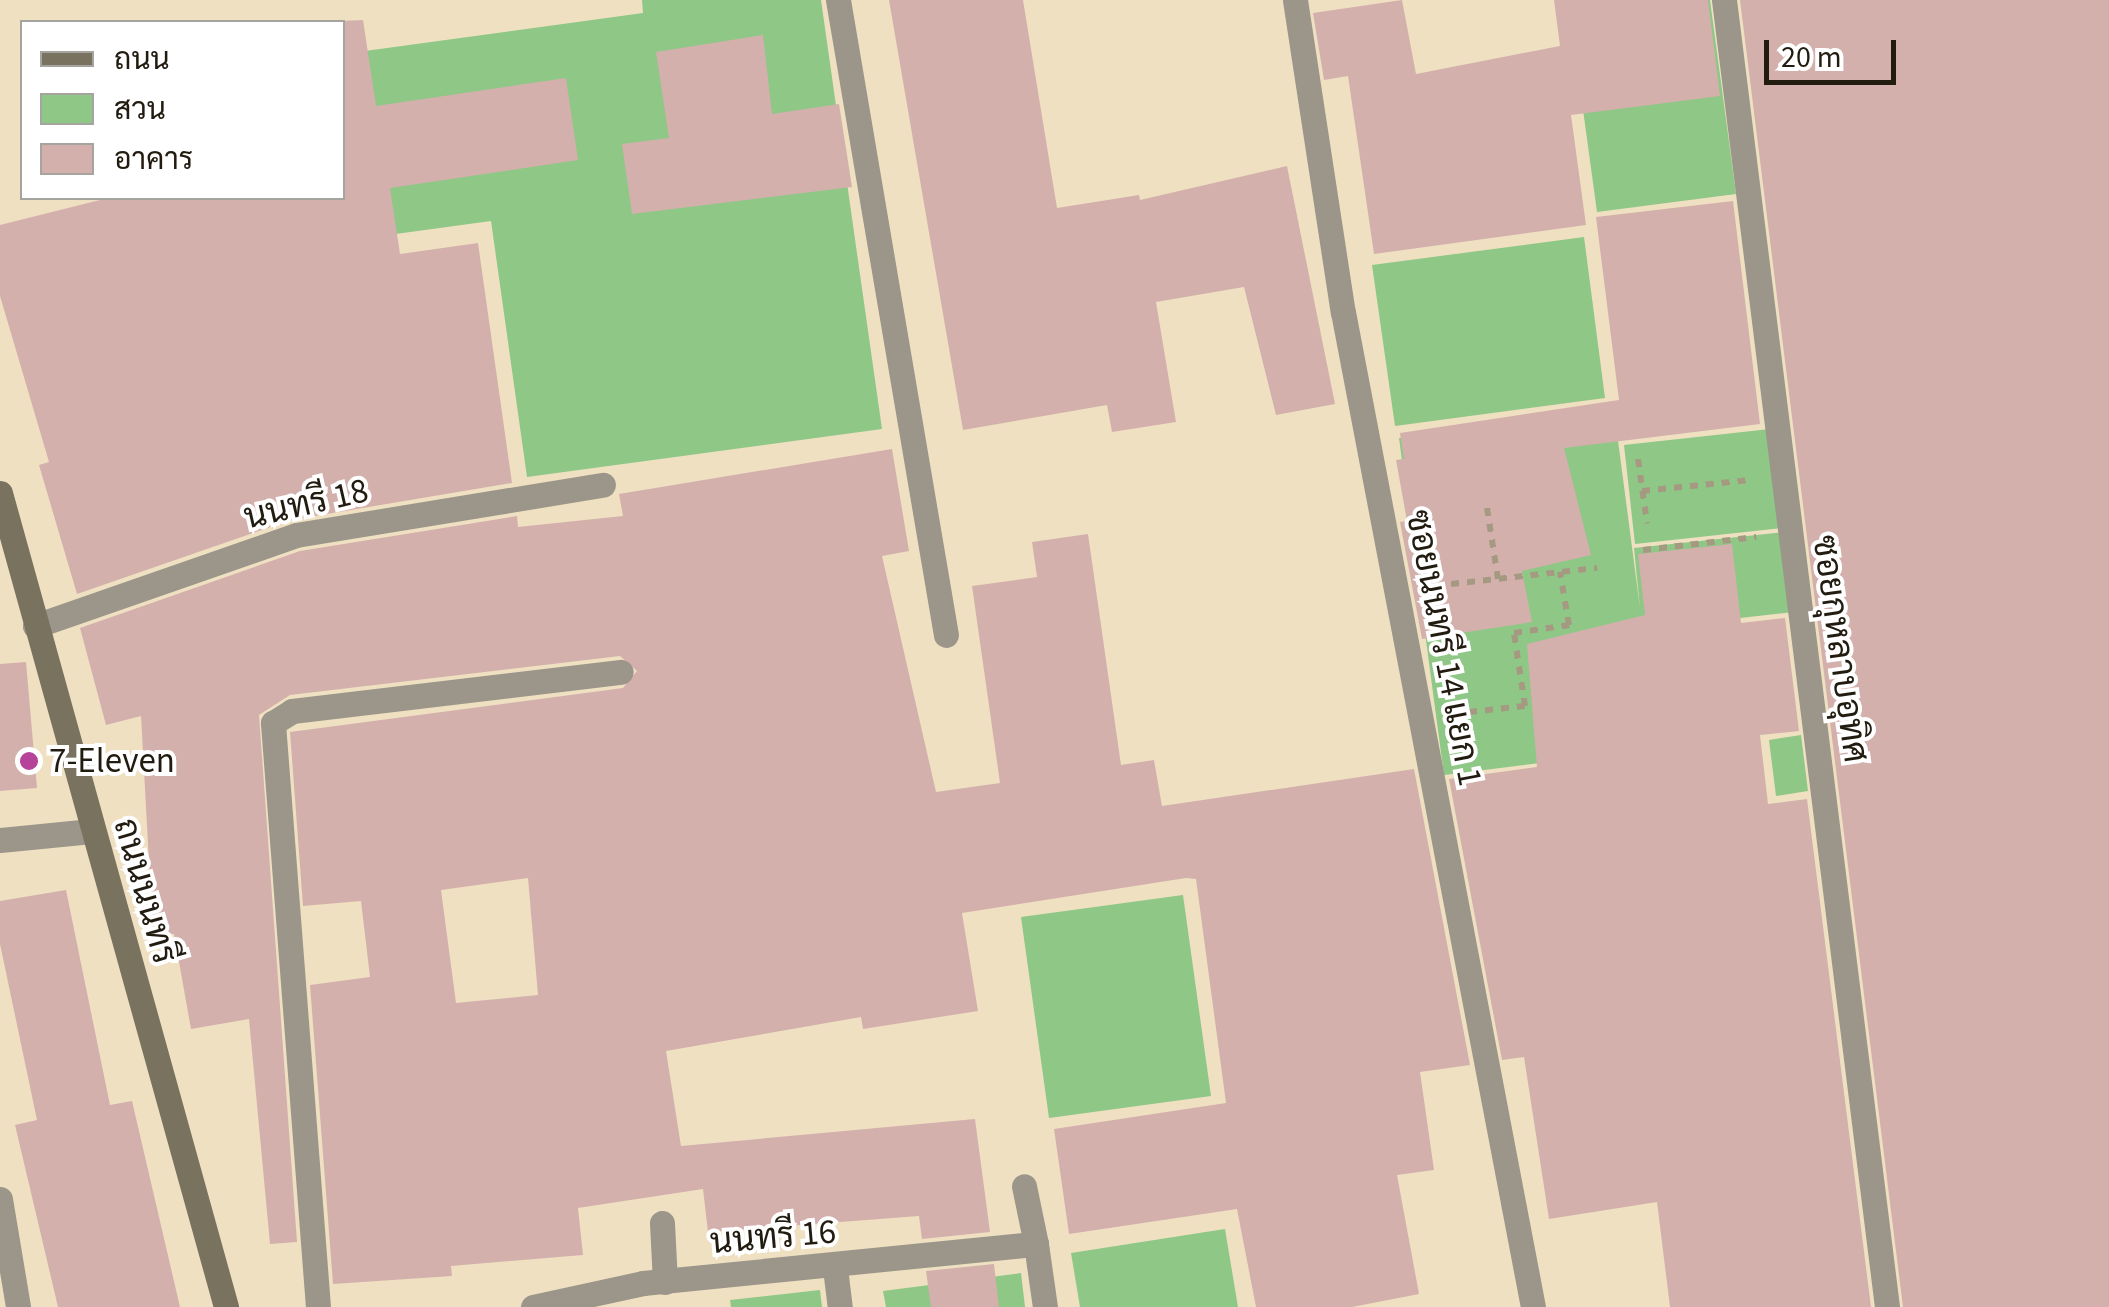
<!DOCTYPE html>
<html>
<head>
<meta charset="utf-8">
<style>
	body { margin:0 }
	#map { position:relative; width:2109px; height:1307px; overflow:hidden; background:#efe0c2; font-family:"Source Sans 3",Sarabun,sans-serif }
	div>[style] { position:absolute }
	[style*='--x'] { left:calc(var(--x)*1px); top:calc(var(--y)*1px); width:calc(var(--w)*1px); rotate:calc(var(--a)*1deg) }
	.green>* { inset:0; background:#8ec786 }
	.building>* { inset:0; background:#d4b0ac }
	.path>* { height:6px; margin-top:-3px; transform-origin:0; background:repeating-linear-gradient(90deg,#a59982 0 8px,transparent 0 16px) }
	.street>* { height:25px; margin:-12.5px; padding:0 12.5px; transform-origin:12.5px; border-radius:12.5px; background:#9b9689 }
	.secondary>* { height:25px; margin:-12.5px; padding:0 12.5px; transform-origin:12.5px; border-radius:12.5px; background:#79725f }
	.dots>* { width:28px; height:28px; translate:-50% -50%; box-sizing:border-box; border:5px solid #fff; border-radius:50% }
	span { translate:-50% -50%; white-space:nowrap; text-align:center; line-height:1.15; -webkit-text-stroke:8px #fff; paint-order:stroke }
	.street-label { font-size:35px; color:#211b10 }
	.poi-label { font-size:35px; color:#211b10 }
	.left { translate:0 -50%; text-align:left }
	.legend { position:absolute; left:20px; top:20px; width:325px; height:180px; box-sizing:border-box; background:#fff; border:2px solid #a6a49f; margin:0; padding:12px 18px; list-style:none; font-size:30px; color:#211b10 }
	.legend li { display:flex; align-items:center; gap:20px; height:50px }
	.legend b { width:50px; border:2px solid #a6a49f }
	.scale { position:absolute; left:1764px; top:40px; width:132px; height:45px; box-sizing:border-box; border:5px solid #211b10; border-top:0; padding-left:12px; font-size:30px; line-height:35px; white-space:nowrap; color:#211b10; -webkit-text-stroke:8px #fff; paint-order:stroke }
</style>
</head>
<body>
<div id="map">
	<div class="green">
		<div style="clip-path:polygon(642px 0,821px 0,882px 429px,527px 477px,491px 221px,248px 254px,240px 198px,342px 198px,343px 54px,643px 13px)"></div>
		<div style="clip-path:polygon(1568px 0,1710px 0,1736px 194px,1597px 212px)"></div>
		<div style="clip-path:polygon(1584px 237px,1605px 398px,1395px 426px,1372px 265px)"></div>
		<div style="clip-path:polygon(1614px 410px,1640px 608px,1634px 548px,1785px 532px,1794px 612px,1643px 629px,1658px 748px,1444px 775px,1399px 438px)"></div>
		<div style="clip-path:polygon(1770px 429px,1782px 528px,1635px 544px,1624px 445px)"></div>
		<div style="clip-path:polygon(1801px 735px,1808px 791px,1776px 796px,1769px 740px)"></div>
		<div style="clip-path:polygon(1183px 895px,1211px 1096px,1049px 1118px,1021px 917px)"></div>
		<div style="clip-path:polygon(1225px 1229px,1238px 1307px,1080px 1307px,1071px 1253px)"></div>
		<div style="clip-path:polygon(1021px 1273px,1025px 1307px,886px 1307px,883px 1291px)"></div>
		<div style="clip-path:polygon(820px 1290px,822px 1307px,731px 1307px,730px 1300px)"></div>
	</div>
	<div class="building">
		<div style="clip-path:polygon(889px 0,1023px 0,1057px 208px,1139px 195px,1140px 200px,1287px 166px,1335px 404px,1276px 415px,1244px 287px,1156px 302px,1176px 422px,1112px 432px,1107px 405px,963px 430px)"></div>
		<div style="clip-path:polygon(1402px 0,1416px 74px,1560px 46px,1554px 0,1708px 0,1720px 96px,1571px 115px,1586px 225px,1374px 254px,1348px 76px,1324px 80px,1313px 13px)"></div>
		<div style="clip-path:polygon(1740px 0,2109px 0,2109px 1307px,1903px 1307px)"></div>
		<div style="clip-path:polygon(363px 20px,376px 106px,566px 78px,578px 160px,390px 188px,400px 254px,478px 243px,512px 483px,291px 520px,77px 594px,39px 465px,49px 462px,0 296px,0 225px,108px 198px,342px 198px,342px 21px)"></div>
		<div style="clip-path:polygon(763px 35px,772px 114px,839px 104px,852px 187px,632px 214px,622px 144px,669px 138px,656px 52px)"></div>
		<div style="clip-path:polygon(1733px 201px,1760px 424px,1564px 448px,1591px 555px,1522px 571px,1532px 622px,1422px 639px,1400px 522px,1407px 521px,1396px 460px,1404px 459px,1400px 433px,1619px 400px,1596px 217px)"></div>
		<div style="clip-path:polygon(evenodd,892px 449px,909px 551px,882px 556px,936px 792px,1000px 783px,972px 586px,1037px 577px,1032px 542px,1088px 534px,1121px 765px,1154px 760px,1162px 806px,1414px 769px,1470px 1065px,1420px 1072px,1434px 1170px,1397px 1175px,1419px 1294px,1352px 1307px,1256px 1307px,1237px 1209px,1069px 1234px,1054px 1129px,1226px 1103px,1196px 879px,1186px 878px,962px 913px,978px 1011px,863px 1029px,861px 1017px,666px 1051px,681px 1146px,975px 1119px,990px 1232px,922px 1239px,919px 1216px,708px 1232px,703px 1189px,578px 1208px,583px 1255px,451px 1266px,452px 1276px,333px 1284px,310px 985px,370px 977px,361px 901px,303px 906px,290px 732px,623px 688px,637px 671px,620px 656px,290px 695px,259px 715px,297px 1242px,270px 1244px,249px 1019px,191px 1029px,174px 934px,153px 935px,141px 716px,106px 725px,80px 628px,300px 551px,517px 516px,518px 527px,623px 516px,619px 494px,892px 449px,528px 878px,538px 995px,456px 1003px,441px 890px,528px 878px)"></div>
		<div style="clip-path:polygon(1732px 544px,1741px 623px,1785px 618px,1799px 731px,1760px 735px,1768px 804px,1807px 799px,1871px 1307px,1670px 1307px,1657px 1202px,1549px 1219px,1524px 1057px,1502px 1060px,1449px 779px,1537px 767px,1527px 644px,1645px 615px,1638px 554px)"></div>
		<div style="clip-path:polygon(26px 662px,37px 788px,0 791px,0 664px)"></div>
		<div style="clip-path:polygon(66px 890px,110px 1105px,132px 1101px,180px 1307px,58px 1307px,15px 1125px,37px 1120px,0 944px,0 901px)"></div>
		<div style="clip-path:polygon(994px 1264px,999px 1307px,931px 1307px,926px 1271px)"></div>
	</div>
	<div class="path">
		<div style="--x:1638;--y:459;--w:65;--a:82"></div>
		<div style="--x:1642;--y:491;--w:109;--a:-5.8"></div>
		<div style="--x:1487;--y:508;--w:72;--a:81.2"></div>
		<div style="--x:1643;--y:550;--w:114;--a:-6.6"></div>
		<div style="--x:1451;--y:584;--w:147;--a:-6.3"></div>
		<div style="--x:1469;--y:712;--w:56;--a:-6.1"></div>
		<div style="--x:1525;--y:706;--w:74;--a:-98.6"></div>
		<div style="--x:1514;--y:633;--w:56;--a:-8.3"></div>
		<div style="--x:1569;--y:625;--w:54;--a:-99.6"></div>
	</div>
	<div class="street">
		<div style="--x:838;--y:0;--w:644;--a:80.35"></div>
		<div style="--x:1295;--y:0;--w:316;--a:81.3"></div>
		<div style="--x:1343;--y:312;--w:1013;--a:79.19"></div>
		<div style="--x:1724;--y:0;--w:1317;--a:82.89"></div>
		<div style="--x:35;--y:626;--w:276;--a:-19.2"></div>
		<div style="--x:296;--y:535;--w:311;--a:-9.3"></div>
		<div style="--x:0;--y:840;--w:92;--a:-5.6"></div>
		<div style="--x:0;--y:1199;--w:109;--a:80.5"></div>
		<div style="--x:662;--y:1223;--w:59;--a:87.1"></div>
		<div style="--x:1036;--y:1244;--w:64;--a:81.9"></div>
		<div style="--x:835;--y:1268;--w:39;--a:83"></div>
		<div style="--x:318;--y:1307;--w:586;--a:-94.41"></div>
		<div style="--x:273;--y:723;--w:22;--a:-32"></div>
		<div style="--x:292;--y:711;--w:331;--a:-6.8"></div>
		<div style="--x:533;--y:1307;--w:113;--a:-12.3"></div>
		<div style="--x:643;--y:1283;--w:395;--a:-5.7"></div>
		<div style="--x:1036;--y:1244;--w:59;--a:-101.7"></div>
	</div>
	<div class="secondary">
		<div style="--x:0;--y:493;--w:845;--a:74.48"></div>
	</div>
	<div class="dots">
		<div style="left:29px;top:761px;background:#b74299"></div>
	</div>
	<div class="street-label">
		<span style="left:306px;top:504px;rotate:-13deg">นนทรี 18</span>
		<span style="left:1444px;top:648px;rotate:79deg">ซอยนนทรี 14 แยก 1</span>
		<span style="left:1840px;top:649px;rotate:82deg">ซอยกุหลาบอุทิศ</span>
		<span style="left:145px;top:891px;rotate:74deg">ถนนนนทรี</span>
		<span style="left:773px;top:1237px;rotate:-5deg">นนทรี 16</span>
	</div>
	<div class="poi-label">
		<span class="left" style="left:49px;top:761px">7-Eleven</span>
	</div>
	<ul class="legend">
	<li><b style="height:12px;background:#79725f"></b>ถนน</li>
	<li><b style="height:28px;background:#8ec786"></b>สวน</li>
	<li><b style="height:28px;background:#d4b0ac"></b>อาคาร</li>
	</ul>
	<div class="scale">20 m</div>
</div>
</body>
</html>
